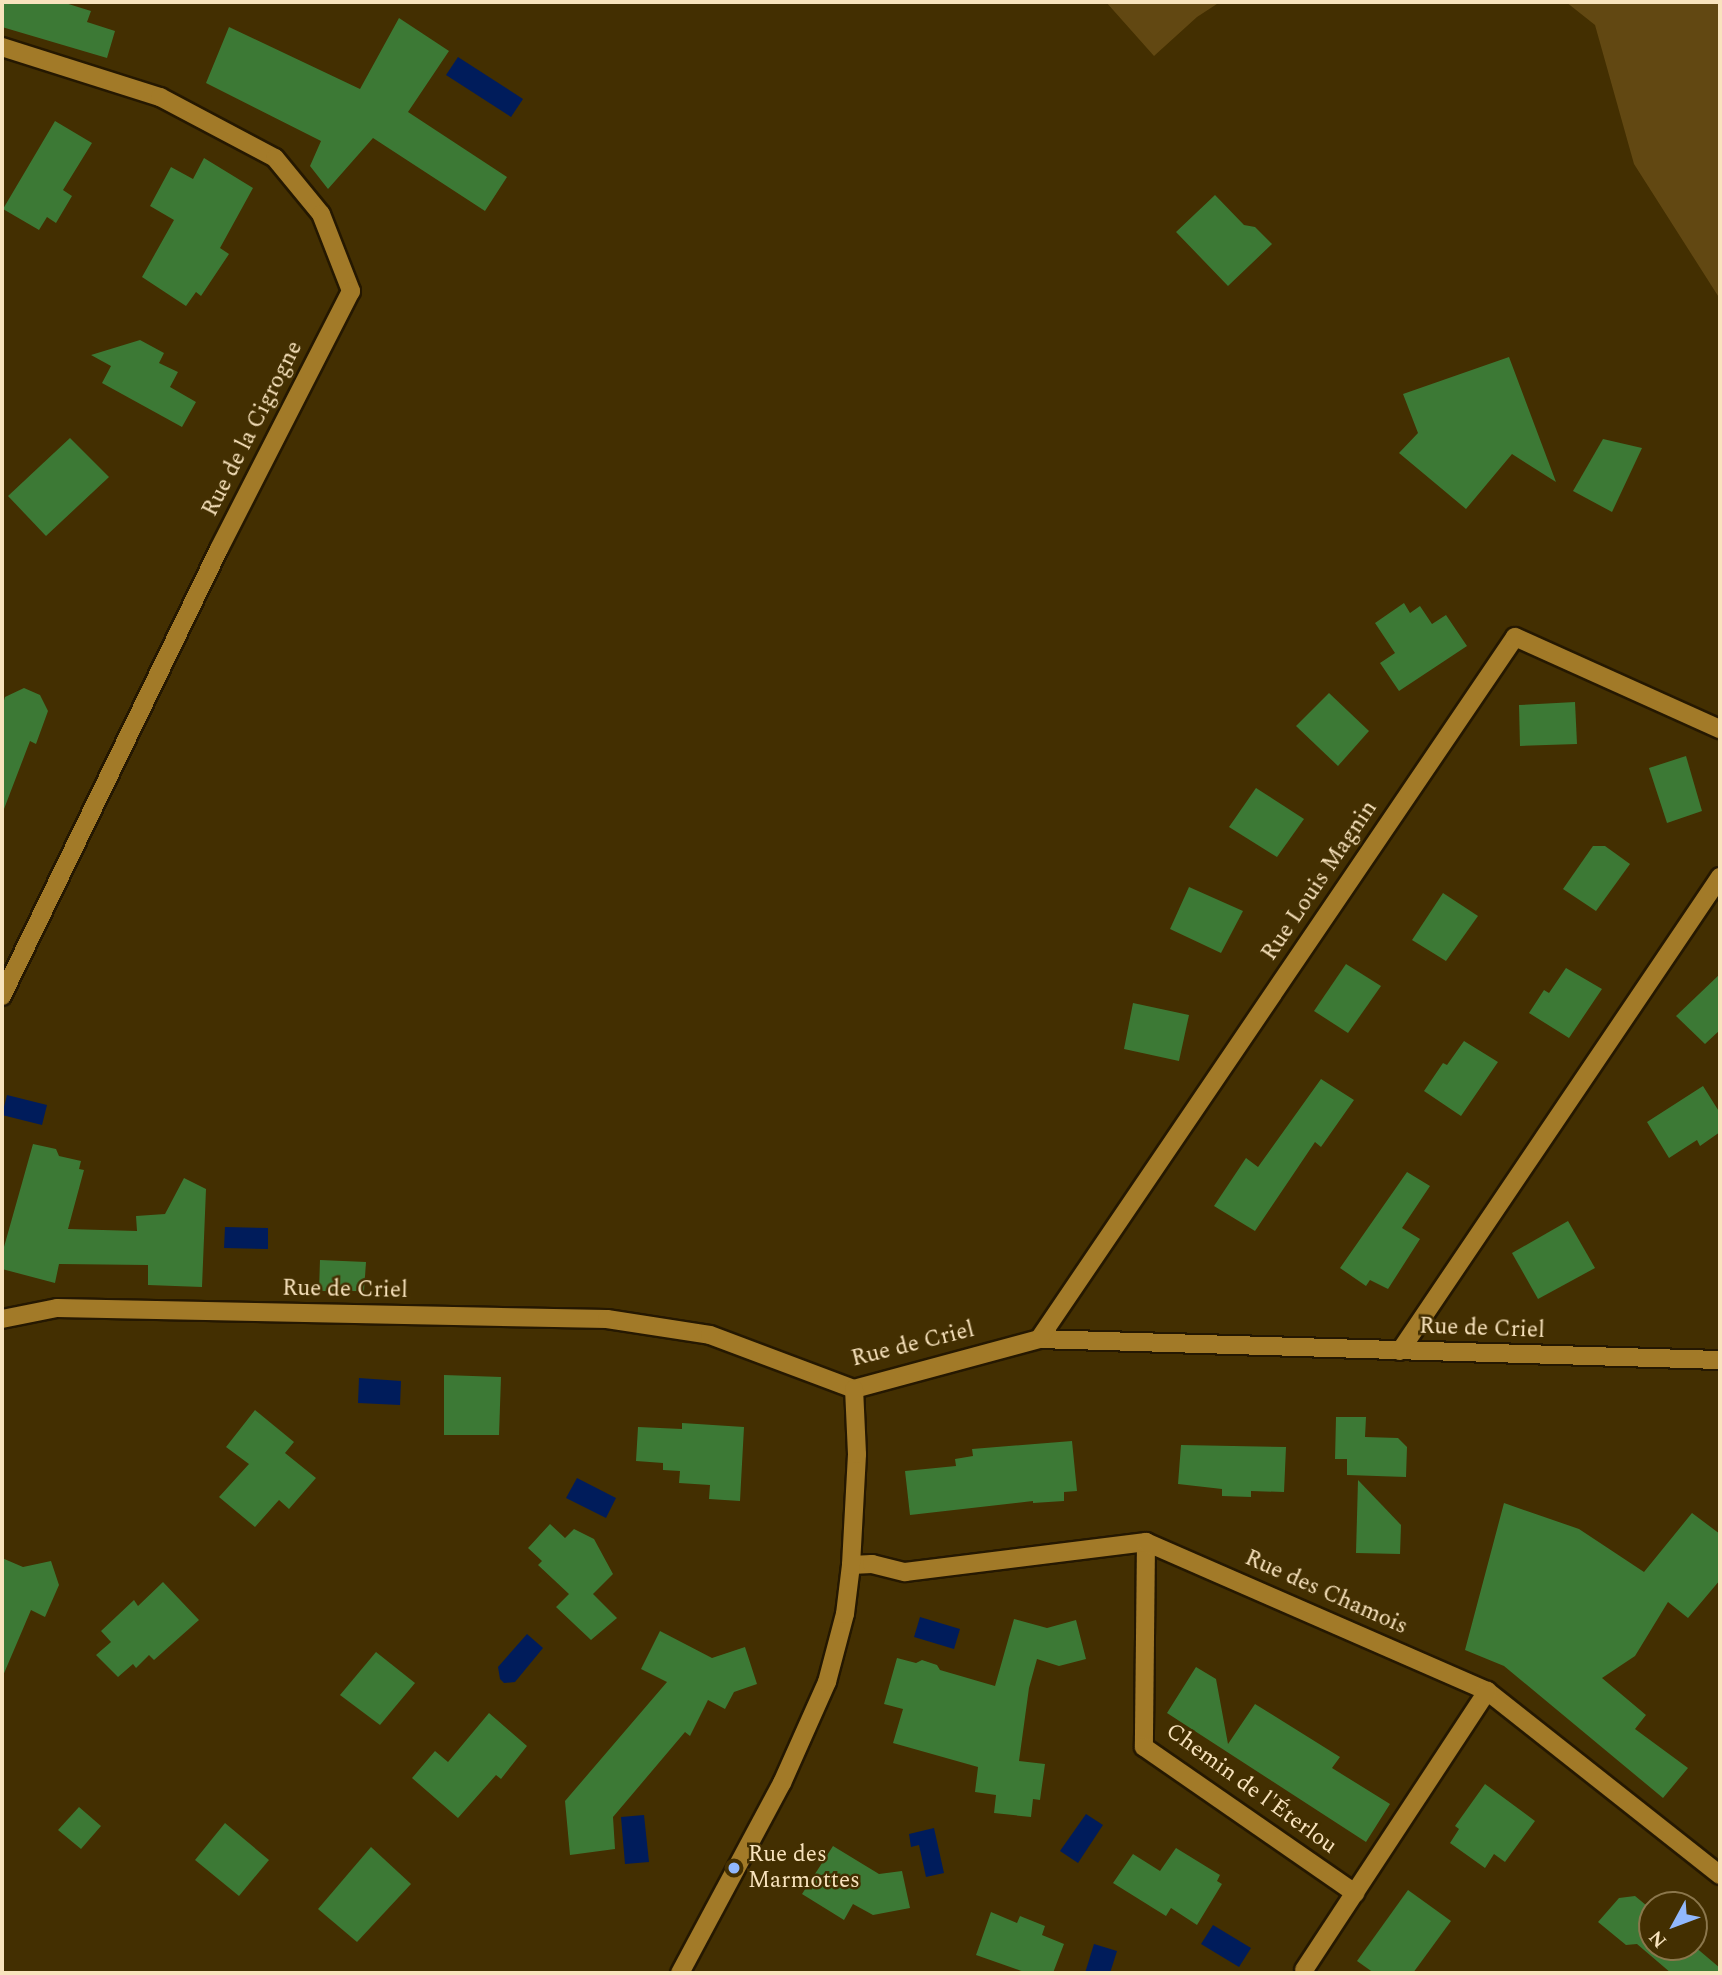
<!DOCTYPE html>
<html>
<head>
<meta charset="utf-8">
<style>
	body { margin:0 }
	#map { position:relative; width:1722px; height:1975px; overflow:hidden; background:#432f01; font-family:Spectral,serif }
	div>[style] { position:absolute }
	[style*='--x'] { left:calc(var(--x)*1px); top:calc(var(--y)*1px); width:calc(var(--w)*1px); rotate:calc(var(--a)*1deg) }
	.green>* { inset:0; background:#624812 }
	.water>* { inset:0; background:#001c5b }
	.building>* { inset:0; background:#3c7935 }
	.roads { filter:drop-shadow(2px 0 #251801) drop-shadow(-2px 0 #251801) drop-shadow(0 2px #251801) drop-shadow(0 -2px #251801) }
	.street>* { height:18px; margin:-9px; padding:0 9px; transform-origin:9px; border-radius:9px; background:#a27a28 }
	.dots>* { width:19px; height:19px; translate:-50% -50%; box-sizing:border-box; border:4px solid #432f01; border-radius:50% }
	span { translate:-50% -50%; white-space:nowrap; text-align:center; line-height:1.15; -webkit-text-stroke:5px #432f01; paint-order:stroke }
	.street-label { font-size:23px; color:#f8e3bd }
	.poi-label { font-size:23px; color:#f8e3bd }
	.left { translate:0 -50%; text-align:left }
	.frame { position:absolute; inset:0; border:4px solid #f8e3bd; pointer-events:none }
	.north { position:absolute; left:1638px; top:1891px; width:70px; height:70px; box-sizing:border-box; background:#432f01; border:2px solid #8b774c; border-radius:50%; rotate:229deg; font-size:19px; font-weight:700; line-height:28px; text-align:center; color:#f8e3bd }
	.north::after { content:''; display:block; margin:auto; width:24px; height:32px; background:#91b8fd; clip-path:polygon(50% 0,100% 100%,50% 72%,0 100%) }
</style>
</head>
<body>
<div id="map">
	<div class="green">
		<div style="clip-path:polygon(1106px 2px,1220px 2px,1197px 17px,1154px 56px)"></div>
		<div style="clip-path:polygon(1566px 2px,1720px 2px,1720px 299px,1634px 164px,1595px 25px)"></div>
	</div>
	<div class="water">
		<div style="clip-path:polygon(458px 57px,523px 99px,511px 117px,446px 75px)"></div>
		<div style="clip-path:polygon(7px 1095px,47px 1105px,42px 1125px,2px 1115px)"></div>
		<div style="clip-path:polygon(225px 1227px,268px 1228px,268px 1249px,224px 1248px)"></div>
		<div style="clip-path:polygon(359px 1378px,401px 1381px,400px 1405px,358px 1403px)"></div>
		<div style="clip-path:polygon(577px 1478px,616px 1498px,606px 1518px,566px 1498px)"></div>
		<div style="clip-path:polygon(920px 1617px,960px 1629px,954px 1649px,914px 1637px)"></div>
		<div style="clip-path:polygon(527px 1634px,543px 1648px,515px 1682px,504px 1683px,500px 1679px,498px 1667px)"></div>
		<div style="clip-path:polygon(1086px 1814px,1103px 1825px,1078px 1863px,1060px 1851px)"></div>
		<div style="clip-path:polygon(644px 1815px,649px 1862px,625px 1864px,621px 1817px)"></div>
		<div style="clip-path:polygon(934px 1828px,944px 1873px,926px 1877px,919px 1845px,911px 1847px,909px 1834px)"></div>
		<div style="clip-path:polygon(1213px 1925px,1251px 1948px,1239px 1967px,1201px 1944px)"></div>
		<div style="clip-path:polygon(1094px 1944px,1117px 1951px,1110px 1973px,1085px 1973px)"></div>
	</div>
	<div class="building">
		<div style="clip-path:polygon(2px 2px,62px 2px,91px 11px,87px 22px,115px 31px,107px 58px,2px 27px)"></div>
		<div style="clip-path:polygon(399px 18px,449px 51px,408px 112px,507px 177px,485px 211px,373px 138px,328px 189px,310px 166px,321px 141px,206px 83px,229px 27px,360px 89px)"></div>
		<div style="clip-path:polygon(55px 121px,92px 143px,63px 190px,72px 196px,56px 223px,47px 217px,39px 230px,3px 209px)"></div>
		<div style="clip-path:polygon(204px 158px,253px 188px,220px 248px,229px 254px,201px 296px,196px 292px,186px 306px,142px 277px,174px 220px,150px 206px,171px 167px,193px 179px)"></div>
		<div style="clip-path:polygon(1215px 195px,1244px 225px,1255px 227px,1272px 244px,1228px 286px,1176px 232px)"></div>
		<div style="clip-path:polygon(140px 340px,164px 353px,159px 363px,178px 372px,170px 387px,196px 402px,182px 427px,102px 383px,111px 366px,91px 355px)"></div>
		<div style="clip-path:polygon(1509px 357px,1556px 482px,1512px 454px,1466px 509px,1399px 453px,1418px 433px,1403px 394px)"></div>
		<div style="clip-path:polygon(70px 438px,109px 477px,46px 536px,8px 496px)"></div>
		<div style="clip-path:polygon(1603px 439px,1642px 448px,1612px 512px,1573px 491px)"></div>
		<div style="clip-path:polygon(1404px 603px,1410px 613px,1420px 606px,1432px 624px,1446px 615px,1467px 646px,1399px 691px,1380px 663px,1395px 653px,1375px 623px)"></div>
		<div style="clip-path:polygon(24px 688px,40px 695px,48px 711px,36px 744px,30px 741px,4px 809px,2px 707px,5px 697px)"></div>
		<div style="clip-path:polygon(1329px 693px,1369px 731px,1338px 766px,1296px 726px)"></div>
		<div style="clip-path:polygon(1575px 702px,1577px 744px,1520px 746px,1519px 705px)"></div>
		<div style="clip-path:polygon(1686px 756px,1702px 811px,1667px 823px,1649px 768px)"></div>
		<div style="clip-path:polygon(1256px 788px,1304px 819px,1277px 857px,1229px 827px)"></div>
		<div style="clip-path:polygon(1593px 846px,1605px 846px,1630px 864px,1596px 911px,1563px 889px)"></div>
		<div style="clip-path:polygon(1189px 887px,1243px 911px,1221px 953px,1170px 929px)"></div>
		<div style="clip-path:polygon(1443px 893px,1478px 916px,1446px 961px,1412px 940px)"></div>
		<div style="clip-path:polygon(1346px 964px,1381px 986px,1348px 1033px,1314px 1011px)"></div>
		<div style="clip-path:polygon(1566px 968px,1602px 989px,1569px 1038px,1529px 1013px,1544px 990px,1549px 993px)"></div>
		<div style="clip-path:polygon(1720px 974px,1720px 1030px,1705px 1044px,1676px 1016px)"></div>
		<div style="clip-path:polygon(1133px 1003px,1189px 1015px,1179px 1061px,1124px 1049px)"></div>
		<div style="clip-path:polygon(1464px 1041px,1498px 1062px,1461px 1116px,1424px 1091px,1443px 1063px,1447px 1065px)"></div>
		<div style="clip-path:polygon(1321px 1079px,1354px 1100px,1321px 1147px,1315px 1142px,1255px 1231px,1214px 1206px,1246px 1158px,1258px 1167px)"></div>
		<div style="clip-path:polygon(1703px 1086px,1720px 1113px,1720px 1132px,1700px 1146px,1697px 1140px,1669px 1158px,1647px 1122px)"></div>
		<div style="clip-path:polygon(33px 1144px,56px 1149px,59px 1156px,81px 1161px,79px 1169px,84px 1170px,68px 1229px,137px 1231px,136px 1216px,165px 1214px,184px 1178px,206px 1189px,202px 1287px,148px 1285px,148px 1265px,59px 1264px,55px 1283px,2px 1269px,2px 1254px)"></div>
		<div style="clip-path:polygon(1407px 1172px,1430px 1186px,1402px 1228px,1420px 1239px,1388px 1289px,1370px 1280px,1366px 1286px,1340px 1268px)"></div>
		<div style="clip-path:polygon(1568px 1221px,1595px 1268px,1538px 1299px,1512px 1253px)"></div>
		<div style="clip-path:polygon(320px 1260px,366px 1262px,364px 1291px,319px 1291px)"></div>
		<div style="clip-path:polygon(444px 1375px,501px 1377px,499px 1435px,444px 1435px)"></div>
		<div style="clip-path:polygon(255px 1410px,294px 1442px,285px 1453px,316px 1478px,289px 1509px,279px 1500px,255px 1527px,219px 1497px,249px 1464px,226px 1447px)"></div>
		<div style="clip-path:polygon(1336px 1417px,1366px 1417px,1365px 1437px,1398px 1438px,1407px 1447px,1406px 1477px,1347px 1475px,1347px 1459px,1335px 1459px)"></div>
		<div style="clip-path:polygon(682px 1423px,744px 1427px,740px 1501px,709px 1499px,710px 1485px,679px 1483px,680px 1471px,663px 1470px,663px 1463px,636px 1461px,638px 1427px,682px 1429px)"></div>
		<div style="clip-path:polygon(1072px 1441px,1077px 1491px,1064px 1492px,1064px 1501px,1033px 1503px,1033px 1501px,910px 1515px,905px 1471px,956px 1466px,955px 1459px,973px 1456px,972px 1449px)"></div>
		<div style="clip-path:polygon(1181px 1445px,1286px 1447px,1284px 1492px,1251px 1491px,1251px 1497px,1222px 1496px,1222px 1489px,1178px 1484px)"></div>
		<div style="clip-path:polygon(1358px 1480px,1401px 1525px,1400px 1554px,1356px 1553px)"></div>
		<div style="clip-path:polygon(1504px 1503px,1579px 1529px,1644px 1572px,1692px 1513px,1720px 1534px,1720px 1580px,1688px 1618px,1668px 1602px,1635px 1656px,1602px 1678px,1646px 1715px,1635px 1729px,1688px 1768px,1663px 1798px,1504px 1666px,1465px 1650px)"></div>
		<div style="clip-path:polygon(550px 1524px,565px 1538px,574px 1529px,594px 1539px,613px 1574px,593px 1594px,617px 1618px,591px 1640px,556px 1607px,569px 1594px,538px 1565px,542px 1561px,528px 1548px)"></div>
		<div style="clip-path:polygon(2px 1558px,23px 1567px,51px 1561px,59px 1585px,45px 1617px,31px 1610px,2px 1678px)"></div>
		<div style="clip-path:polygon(163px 1582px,199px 1620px,154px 1660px,149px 1655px,136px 1668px,133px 1664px,118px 1677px,96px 1655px,111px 1642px,101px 1631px,134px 1600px,138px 1606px)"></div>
		<div style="clip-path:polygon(1014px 1619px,1047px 1628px,1076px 1620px,1086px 1659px,1059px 1666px,1037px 1659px,1029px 1688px,1019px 1761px,1045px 1764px,1040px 1800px,1033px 1799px,1031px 1817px,994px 1813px,996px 1795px,975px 1792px,978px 1767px,893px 1743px,903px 1709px,884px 1704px,897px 1658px,916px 1663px,922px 1660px,937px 1665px,940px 1670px,995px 1686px)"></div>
		<div style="clip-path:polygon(660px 1631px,712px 1658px,745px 1647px,757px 1684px,734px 1692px,725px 1709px,708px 1700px,690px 1736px,685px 1732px,613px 1817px,615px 1849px,570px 1855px,565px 1801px,667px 1682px,641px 1669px)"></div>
		<div style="clip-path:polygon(376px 1652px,415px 1683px,380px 1725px,340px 1695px)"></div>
		<div style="clip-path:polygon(1196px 1667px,1216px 1679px,1228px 1744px,1255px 1704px,1340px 1757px,1332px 1768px,1390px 1804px,1366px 1842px,1167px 1713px)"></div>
		<div style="clip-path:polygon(489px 1713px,527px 1746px,501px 1779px,496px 1775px,458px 1818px,412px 1778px,435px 1751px,448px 1762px)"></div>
		<div style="clip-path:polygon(1485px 1784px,1535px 1821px,1505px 1862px,1494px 1854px,1485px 1868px,1450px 1843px,1459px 1829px,1455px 1826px)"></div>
		<div style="clip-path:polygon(79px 1807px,101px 1826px,81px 1849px,58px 1830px)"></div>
		<div style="clip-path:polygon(225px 1823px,269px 1860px,239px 1896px,195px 1860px)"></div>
		<div style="clip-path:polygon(833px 1846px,879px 1874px,902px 1871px,910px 1908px,873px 1915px,853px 1904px,844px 1920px,802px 1894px)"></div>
		<div style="clip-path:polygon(371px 1847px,411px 1884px,357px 1942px,318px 1909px)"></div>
		<div style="clip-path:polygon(1176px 1848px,1220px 1875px,1217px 1881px,1222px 1884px,1197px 1925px,1171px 1908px,1166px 1916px,1113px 1883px,1133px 1854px,1160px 1871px)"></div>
		<div style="clip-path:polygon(1408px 1890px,1451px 1921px,1413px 1973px,1374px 1973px,1357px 1961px)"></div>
		<div style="clip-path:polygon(1635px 1896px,1652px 1910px,1652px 1947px,1694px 1946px,1720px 1968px,1720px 1973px,1671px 1973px,1637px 1944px,1626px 1945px,1598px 1922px,1619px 1898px)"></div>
		<div style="clip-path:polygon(991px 1912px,1017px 1923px,1020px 1916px,1045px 1926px,1042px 1935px,1064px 1944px,1053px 1973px,1027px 1973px,976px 1955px)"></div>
	</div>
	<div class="roads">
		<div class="street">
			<div style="--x:2;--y:47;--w:166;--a:17.6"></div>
			<div style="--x:160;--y:97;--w:130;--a:27.9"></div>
			<div style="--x:275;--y:158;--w:72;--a:50.6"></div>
			<div style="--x:321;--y:214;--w:83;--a:68.7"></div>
			<div style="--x:351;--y:291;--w:290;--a:117.1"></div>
			<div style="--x:219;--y:549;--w:497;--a:115.9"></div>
			<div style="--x:2;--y:1319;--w:56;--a:-11.3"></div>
			<div style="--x:57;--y:1308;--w:550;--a:1.15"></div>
			<div style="--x:607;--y:1319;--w:104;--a:8.8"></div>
			<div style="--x:710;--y:1335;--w:154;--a:20.6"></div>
			<div style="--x:854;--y:1389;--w:192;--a:-15.1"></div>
			<div style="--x:1039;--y:1339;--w:681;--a:1.77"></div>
			<div style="--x:1039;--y:1339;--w:848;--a:-55.86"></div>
			<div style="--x:1515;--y:637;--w:225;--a:24.2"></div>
			<div style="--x:1400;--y:1351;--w:572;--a:-55.98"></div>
			<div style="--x:1146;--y:1542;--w:205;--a:90.6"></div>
			<div style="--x:1144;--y:1747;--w:257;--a:34.7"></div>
			<div style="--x:851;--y:1565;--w:21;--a:-3"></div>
			<div style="--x:872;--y:1564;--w:34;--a:14"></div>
			<div style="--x:905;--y:1572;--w:243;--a:-7.1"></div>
			<div style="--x:1146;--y:1542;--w:372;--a:23.6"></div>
			<div style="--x:1487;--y:1691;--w:297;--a:38.3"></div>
			<div style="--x:1304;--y:1970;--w:334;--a:-56.7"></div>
			<div style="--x:680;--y:1973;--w:216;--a:-61.8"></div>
			<div style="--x:782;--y:1783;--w:111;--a:-66"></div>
			<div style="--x:827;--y:1682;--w:70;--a:-75.2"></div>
			<div style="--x:845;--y:1614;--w:49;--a:-83"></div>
			<div style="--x:851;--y:1565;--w:111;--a:-86.9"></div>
			<div style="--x:857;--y:1454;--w:65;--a:-92.6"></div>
		</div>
	</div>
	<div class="dots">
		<div style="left:734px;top:1868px;background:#91b8fd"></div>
	</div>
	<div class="street-label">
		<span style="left:253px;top:429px;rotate:-63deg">Rue de la Cigrogne</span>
		<span style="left:1320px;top:881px;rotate:-56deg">Rue Louis Magnin</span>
		<span style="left:345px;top:1290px;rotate:1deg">Rue de Criel</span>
		<span style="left:1482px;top:1329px;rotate:2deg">Rue de Criel</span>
		<span style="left:913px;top:1345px;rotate:-14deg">Rue de Criel</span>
		<span style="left:1326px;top:1593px;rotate:24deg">Rue des Chamois</span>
		<span style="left:1251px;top:1789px;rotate:36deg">Chemin de l'Éterlou</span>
	</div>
	<div class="poi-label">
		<span class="left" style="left:748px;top:1868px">Rue des<br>Marmottes</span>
	</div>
	<div class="frame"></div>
	<div class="north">N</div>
</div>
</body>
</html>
